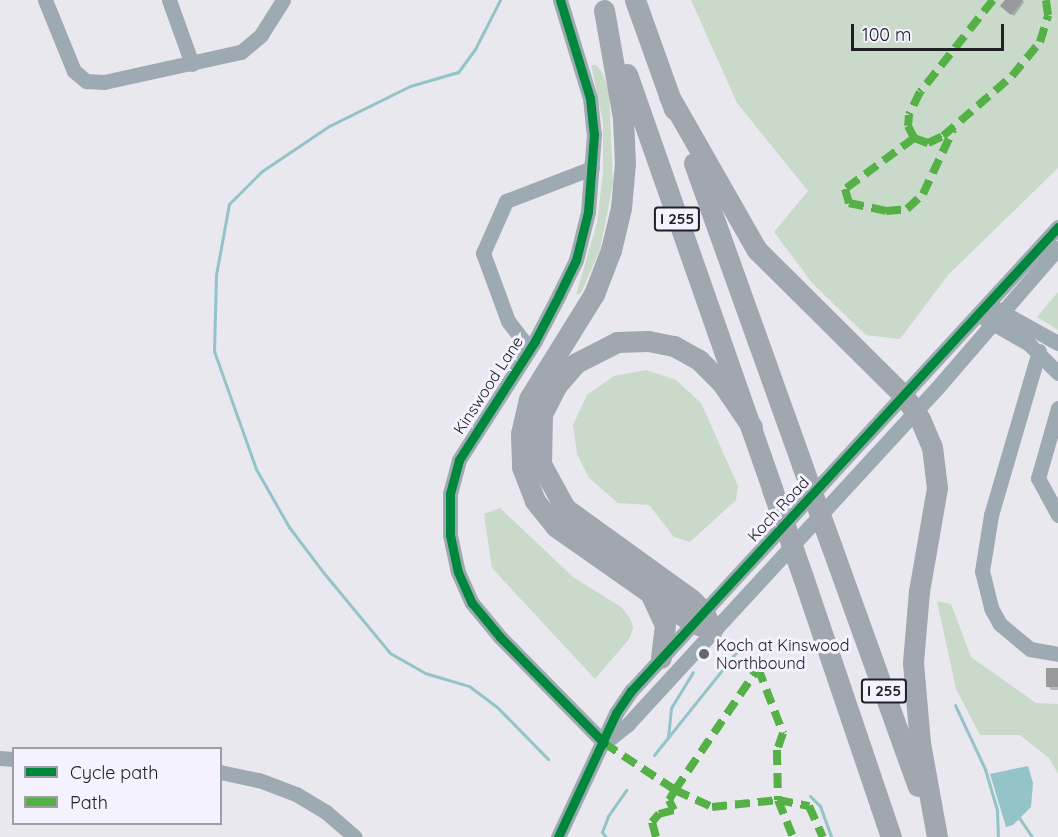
<!DOCTYPE html>
<html>
<head>
<meta charset="utf-8">
<style>
	body { margin:0 }
	#map { position:relative; width:1058px; height:837px; overflow:hidden; background:#e8e8ee; font-family:Quicksand,sans-serif }
	div>[style] { position:absolute }
	[style*='--x'] { left:calc(var(--x)*1px); top:calc(var(--y)*1px); width:calc(var(--w)*1px); rotate:calc(var(--a)*1deg) }
	.green>* { inset:0; background:#c9daca }
	.water>* { inset:0; background:#94c4c8 }
	.shadow>* { inset:0; background:#0003 }
	.stream>* { height:3px; margin:-1.5px; padding:0 1.5px; transform-origin:1.5px; border-radius:1.5px; background:#94c4c8 }
	.building>* { inset:0; background:#98989d }
	.minor>* { height:15px; margin:-7.5px; padding:0 7.5px; transform-origin:7.5px; border-radius:7.5px; background:#9eaab1 }
	.highway>* { height:21px; margin:-10.5px; padding:0 10.5px; transform-origin:10.5px; border-radius:10.5px; background:#a0a7ae }
	.highway-bridge>* { height:21px; margin:-10.5px; padding:0 10.5px; transform-origin:10.5px; border-radius:10.5px; background:#a0a7ae }
	.quiet>* { height:8px; margin-top:-4px; transform-origin:0; background:repeating-linear-gradient(90deg,#55b145 0 15px,transparent 0 23px) }
	.cycleway>* { height:9px; margin:-4.5px; padding:0 4.5px; transform-origin:4.5px; border-radius:4.5px; background:#00873e }
	.dots>* { width:16px; height:16px; translate:-50% -50%; box-sizing:border-box; border:3px solid #f3f2fe; border-radius:50% }
	span { translate:-50% -50%; white-space:nowrap; text-align:center; line-height:1.15; -webkit-text-stroke:6px #f3f2fe; paint-order:stroke }
	.shield-label span { padding:2px 4px; background:#f3f2fe; border:2px solid; border-radius:4px; -webkit-text-stroke-width:0 }
	.shield-label { font-size:15px; color:#202024; font-weight:700 }
	.street-label { font-size:16px; color:#202024 }
	.poi-label { font-size:16px; color:#202024 }
	.left { translate:0 -50%; text-align:left }
	.legend { position:absolute; left:12px; top:747px; width:210px; height:78px; box-sizing:border-box; background:#f3f2fe; border:2px solid #9f9ea7; margin:0; padding:8px 10px; list-style:none; font-size:18px; color:#202024 }
	.legend li { display:flex; align-items:center; gap:12px; height:30px }
	.legend b { width:30px; border:2px solid #9f9ea7 }
	.scale { position:absolute; left:851px; top:24px; width:153px; height:27px; box-sizing:border-box; border:3px solid #202024; border-top:0; padding-left:8px; font-size:18px; line-height:21px; white-space:nowrap; color:#202024; -webkit-text-stroke:4px #f3f2fe; paint-order:stroke }
</style>
</head>
<body>
<div id="map">
	<div class="green">
		<div style="clip-path:polygon(691px 0,1058px 0,1058px 168px,948px 275px,900px 339px,866px 335px,813px 284px,774px 232px,808px 191px,737px 103px)"></div>
		<div style="clip-path:polygon(591px 65px,596px 65px,602px 72px,609px 91px,613px 183px,600px 250px,581px 293px,576px 295px,597px 223px,603px 172px,603px 123px)"></div>
		<div style="clip-path:polygon(1058px 292px,1058px 330px,1037px 317px)"></div>
		<div style="clip-path:polygon(646px 370px,676px 380px,701px 403px,738px 486px,736px 500px,690px 542px,674px 537px,649px 505px,618px 503px,589px 478px,577px 454px,573px 425px,587px 395px,614px 376px)"></div>
		<div style="clip-path:polygon(500px 508px,573px 577px,621px 607px,630px 618px,633px 627px,630px 638px,595px 679px,492px 568px,484px 514px)"></div>
		<div style="clip-path:polygon(937px 601px,951px 604px,971px 657px,1036px 703px,1058px 704px,1058px 774px,1049px 758px,1020px 735px,980px 735px,956px 689px)"></div>
	</div>
	<div class="water">
		<div style="clip-path:polygon(1028px 766px,1033px 783px,1031px 807px,1013px 825px,1006px 827px,990px 774px)"></div>
	</div>
	<div class="shadow">
		<div style="clip-path:polygon(1006px 0,1022px 0,1024px 2px,1014px 16px,1002px 6px)"></div>
		<div style="clip-path:polygon(1058px 670px,1058px 690px,1051px 690px,1048px 686px)"></div>
	</div>
	<div class="stream">
		<div style="--x:500;--y:0;--w:55;--a:117"></div>
		<div style="--x:475;--y:49;--w:29;--a:126"></div>
		<div style="--x:458;--y:72;--w:50;--a:163.7"></div>
		<div style="--x:410;--y:86;--w:90;--a:153.7"></div>
		<div style="--x:329;--y:126;--w:81;--a:146.1"></div>
		<div style="--x:262;--y:171;--w:47;--a:135"></div>
		<div style="--x:229;--y:204;--w:72;--a:100.4"></div>
		<div style="--x:216;--y:275;--w:76;--a:91.5"></div>
		<div style="--x:214;--y:351;--w:125;--a:70.4"></div>
		<div style="--x:256;--y:469;--w:67;--a:60.4"></div>
		<div style="--x:289;--y:527;--w:56;--a:52.9"></div>
		<div style="--x:323;--y:572;--w:105;--a:50.4"></div>
		<div style="--x:390;--y:653;--w:40;--a:29.7"></div>
		<div style="--x:425;--y:673;--w:46;--a:16.5"></div>
		<div style="--x:469;--y:686;--w:35;--a:37"></div>
		<div style="--x:497;--y:707;--w:73;--a:45.6"></div>
		<div style="--x:955;--y:705;--w:71;--a:64.9"></div>
		<div style="--x:985;--y:769;--w:43;--a:73.7"></div>
		<div style="--x:997;--y:810;--w:27;--a:88"></div>
		<div style="--x:668;--y:737;--w:29;--a:-84"></div>
		<div style="--x:671;--y:708;--w:42;--a:-58.6"></div>
		<div style="--x:654;--y:755;--w:142;--a:-51.3"></div>
		<div style="--x:810;--y:796;--w:14;--a:45"></div>
		<div style="--x:820;--y:806;--w:33;--a:70"></div>
		<div style="--x:1018;--y:816;--w:25;--a:56"></div>
		<div style="--x:606;--y:837;--w:6;--a:-129"></div>
		<div style="--x:602;--y:832;--w:17;--a:-69"></div>
		<div style="--x:608;--y:816;--w:32;--a:-55"></div>
	</div>
	<div class="building">
		<div style="clip-path:polygon(1005px 0,1023px 0,1011px 15px,1000px 6px)"></div>
		<div style="clip-path:polygon(1046px 668px,1058px 668px,1058px 687px,1046px 687px)"></div>
	</div>
	<div class="minor">
		<div style="--x:45;--y:0;--w:77;--a:67.8"></div>
		<div style="--x:74;--y:71;--w:16;--a:40"></div>
		<div style="--x:86;--y:81;--w:18;--a:3"></div>
		<div style="--x:104;--y:82;--w:140;--a:-12.4"></div>
		<div style="--x:241;--y:52;--w:26;--a:-40"></div>
		<div style="--x:261;--y:35;--w:41;--a:-57.8"></div>
		<div style="--x:169;--y:0;--w:68;--a:70.2"></div>
		<div style="--x:560;--y:0;--w:102;--a:73"></div>
		<div style="--x:590;--y:98;--w:36;--a:84"></div>
		<div style="--x:594;--y:134;--w:78;--a:94.4"></div>
		<div style="--x:588;--y:212;--w:49;--a:104"></div>
		<div style="--x:576;--y:260;--w:39;--a:116"></div>
		<div style="--x:559;--y:295;--w:52;--a:117.6"></div>
		<div style="--x:535;--y:341;--w:141;--a:122.6"></div>
		<div style="--x:459;--y:460;--w:35;--a:105"></div>
		<div style="--x:450;--y:494;--w:41;--a:90"></div>
		<div style="--x:450;--y:535;--w:38;--a:78"></div>
		<div style="--x:458;--y:572;--w:34;--a:66"></div>
		<div style="--x:472;--y:603;--w:44;--a:50.5"></div>
		<div style="--x:500;--y:637;--w:148;--a:45.5"></div>
		<div style="--x:993;--y:307;--w:74;--a:29"></div>
		<div style="--x:984;--y:318;--w:52;--a:30"></div>
		<div style="--x:1029;--y:344;--w:41;--a:45"></div>
		<div style="--x:529;--y:348;--w:34;--a:-128"></div>
		<div style="--x:508;--y:321;--w:72;--a:-110.2"></div>
		<div style="--x:483;--y:253;--w:57;--a:-66.1"></div>
		<div style="--x:506;--y:201;--w:92;--a:-21"></div>
		<div style="--x:1039;--y:351;--w:171;--a:106.3"></div>
		<div style="--x:991;--y:515;--w:57;--a:99.1"></div>
		<div style="--x:982;--y:571;--w:38;--a:76"></div>
		<div style="--x:991;--y:608;--w:18;--a:61"></div>
		<div style="--x:1000;--y:624;--w:39;--a:40"></div>
		<div style="--x:1030;--y:649;--w:28;--a:10"></div>
		<div style="--x:1058;--y:408;--w:73;--a:105.9"></div>
		<div style="--x:1038;--y:478;--w:42;--a:61.6"></div>
		<div style="--x:604;--y:743;--w:31;--a:-38"></div>
		<div style="--x:628;--y:724;--w:456;--a:-47.4"></div>
		<div style="--x:937;--y:388;--w:185;--a:-49.2"></div>
		<div style="--x:0;--y:758;--w:14;--a:4"></div>
		<div style="--x:220;--y:772;--w:40;--a:12"></div>
		<div style="--x:259;--y:780;--w:40;--a:21"></div>
		<div style="--x:296;--y:794;--w:35;--a:31"></div>
		<div style="--x:326;--y:812;--w:38;--a:41"></div>
		<div style="--x:558;--y:837;--w:137;--a:-64.9"></div>
		<div style="--x:616;--y:713;--w:27;--a:-56"></div>
		<div style="--x:631;--y:691;--w:631;--a:-47.38"></div>
	</div>
	<div class="highway">
		<div style="--x:635;--y:0;--w:116;--a:70.3"></div>
		<div style="--x:604;--y:10;--w:110;--a:80"></div>
		<div style="--x:623;--y:118;--w:45;--a:87.5"></div>
		<div style="--x:625;--y:163;--w:45;--a:95.1"></div>
		<div style="--x:621;--y:208;--w:43;--a:103.4"></div>
		<div style="--x:611;--y:250;--w:47;--a:111.1"></div>
		<div style="--x:594;--y:294;--w:123;--a:121.8"></div>
		<div style="--x:529;--y:399;--w:36;--a:103"></div>
		<div style="--x:521;--y:434;--w:33;--a:88"></div>
		<div style="--x:522;--y:467;--w:36;--a:69"></div>
		<div style="--x:535;--y:501;--w:33;--a:51"></div>
		<div style="--x:556;--y:527;--w:167;--a:35"></div>
		<div style="--x:693;--y:623;--w:20;--a:20"></div>
		<div style="--x:627;--y:74;--w:440;--a:70.7"></div>
		<div style="--x:669;--y:96;--w:177;--a:60.3"></div>
		<div style="--x:757;--y:250;--w:207;--a:44.8"></div>
		<div style="--x:904;--y:396;--w:28;--a:55"></div>
		<div style="--x:920;--y:419;--w:30;--a:67"></div>
		<div style="--x:932;--y:447;--w:41;--a:83"></div>
		<div style="--x:937;--y:488;--w:105;--a:99.9"></div>
		<div style="--x:919;--y:591;--w:72;--a:94.8"></div>
		<div style="--x:913;--y:663;--w:80;--a:85"></div>
		<div style="--x:920;--y:743;--w:96;--a:79.7"></div>
		<div style="--x:694;--y:163;--w:321;--a:70.3"></div>
		<div style="--x:831;--y:545;--w:256;--a:70.2"></div>
		<div style="--x:803;--y:577;--w:274;--a:71.3"></div>
		<div style="--x:651;--y:595;--w:33;--a:65"></div>
		<div style="--x:665;--y:625;--w:33;--a:97"></div>
		<div style="--x:712;--y:630;--w:20;--a:-114"></div>
		<div style="--x:704;--y:612;--w:18;--a:-135"></div>
		<div style="--x:691;--y:599;--w:155;--a:-144.2"></div>
		<div style="--x:565;--y:508;--w:50;--a:-118.6"></div>
		<div style="--x:541;--y:464;--w:50;--a:-88.9"></div>
		<div style="--x:542;--y:414;--w:31;--a:-63"></div>
		<div style="--x:556;--y:386;--w:30;--a:-49"></div>
		<div style="--x:576;--y:363;--w:46;--a:-27.1"></div>
		<div style="--x:617;--y:342;--w:31;--a:-2"></div>
		<div style="--x:648;--y:341;--w:26;--a:11"></div>
		<div style="--x:674;--y:346;--w:29;--a:29"></div>
		<div style="--x:699;--y:360;--w:33;--a:45"></div>
		<div style="--x:722;--y:383;--w:53;--a:55.7"></div>
	</div>
	<div class="highway-bridge">
		<div style="--x:802;--y:465;--w:85;--a:70.1"></div>
		<div style="--x:772;--y:489;--w:93;--a:70.6"></div>
	</div>
	<div class="quiet">
		<div style="--x:993;--y:0;--w:117;--a:128.4"></div>
		<div style="--x:920;--y:92;--w:25;--a:116"></div>
		<div style="--x:909;--y:115;--w:11;--a:95"></div>
		<div style="--x:908;--y:126;--w:13;--a:63"></div>
		<div style="--x:914;--y:138;--w:15;--a:20"></div>
		<div style="--x:928;--y:143;--w:17;--a:-25"></div>
		<div style="--x:943;--y:136;--w:91;--a:-41"></div>
		<div style="--x:1012;--y:76;--w:44;--a:-50.5"></div>
		<div style="--x:1040;--y:42;--w:28;--a:-73"></div>
		<div style="--x:1048;--y:15;--w:15;--a:-98"></div>
		<div style="--x:914;--y:138;--w:86;--a:143.5"></div>
		<div style="--x:845;--y:189;--w:15;--a:74"></div>
		<div style="--x:849;--y:203;--w:38;--a:12"></div>
		<div style="--x:886;--y:211;--w:21;--a:-5"></div>
		<div style="--x:907;--y:209;--w:22;--a:-43"></div>
		<div style="--x:923;--y:194;--w:71;--a:-64.9"></div>
		<div style="--x:758;--y:668;--w:70;--a:69"></div>
		<div style="--x:783;--y:733;--w:18;--a:109"></div>
		<div style="--x:777;--y:750;--w:50;--a:88.9"></div>
		<div style="--x:778;--y:800;--w:40;--a:68"></div>
		<div style="--x:604;--y:743;--w:85;--a:33.5"></div>
		<div style="--x:675;--y:790;--w:41;--a:24.7"></div>
		<div style="--x:712;--y:807;--w:66;--a:-6.1"></div>
		<div style="--x:778;--y:800;--w:32;--a:11"></div>
		<div style="--x:809;--y:806;--w:34;--a:66"></div>
		<div style="--x:656;--y:837;--w:16;--a:-105"></div>
		<div style="--x:652;--y:822;--w:11;--a:-49"></div>
		<div style="--x:659;--y:814;--w:16;--a:-15"></div>
		<div style="--x:674;--y:810;--w:11;--a:-117"></div>
		<div style="--x:669;--y:800;--w:12;--a:-59"></div>
		<div style="--x:675;--y:790;--w:156;--a:-55.7"></div>
	</div>
	<div class="cycleway">
		<div style="--x:560;--y:0;--w:102;--a:73"></div>
		<div style="--x:590;--y:98;--w:36;--a:84"></div>
		<div style="--x:594;--y:134;--w:78;--a:94.4"></div>
		<div style="--x:588;--y:212;--w:49;--a:104"></div>
		<div style="--x:576;--y:260;--w:39;--a:116"></div>
		<div style="--x:559;--y:295;--w:52;--a:117.6"></div>
		<div style="--x:535;--y:341;--w:141;--a:122.6"></div>
		<div style="--x:459;--y:460;--w:35;--a:105"></div>
		<div style="--x:450;--y:494;--w:41;--a:90"></div>
		<div style="--x:450;--y:535;--w:38;--a:78"></div>
		<div style="--x:458;--y:572;--w:34;--a:66"></div>
		<div style="--x:472;--y:603;--w:44;--a:50.5"></div>
		<div style="--x:500;--y:637;--w:148;--a:45.5"></div>
		<div style="--x:558;--y:837;--w:137;--a:-64.9"></div>
		<div style="--x:616;--y:713;--w:27;--a:-56"></div>
		<div style="--x:631;--y:691;--w:631;--a:-47.38"></div>
	</div>
	<div class="dots">
		<div style="left:704px;top:654px;background:#66666b"></div>
	</div>
	<div class="shield-label">
		<span style="left:677px;top:219px">I 255</span>
		<span style="left:884px;top:691px">I 255</span>
	</div>
	<div class="street-label">
		<span style="left:488px;top:385px;rotate:-57deg">Kinswood Lane</span>
		<span style="left:778px;top:509px;rotate:-47deg">Koch Road</span>
	</div>
	<div class="poi-label">
		<span class="left" style="left:716px;top:654px">Koch at Kinswood<br>Northbound</span>
	</div>
	<ul class="legend">
	<li><b style="height:8px;background:#00873e"></b>Cycle path</li>
	<li><b style="height:8px;background:#55b145"></b>Path</li>
	</ul>
	<div class="scale">100 m</div>
</div>
</body>
</html>
